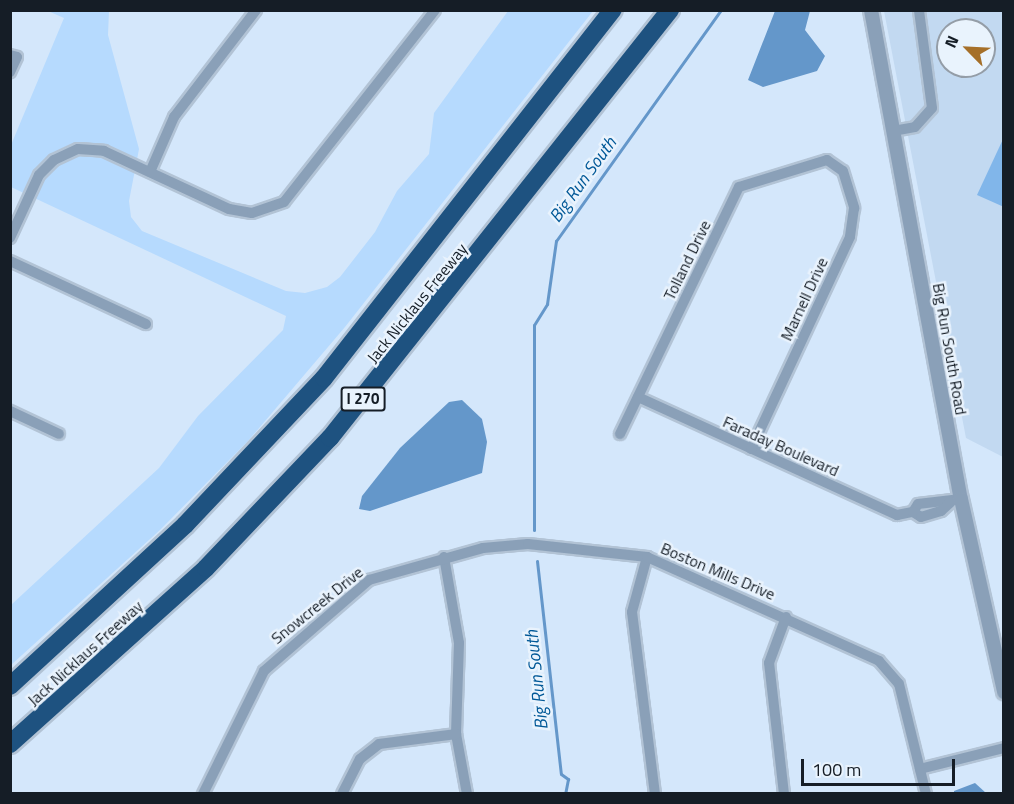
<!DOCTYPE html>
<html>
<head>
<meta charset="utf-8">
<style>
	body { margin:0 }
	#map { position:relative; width:1014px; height:804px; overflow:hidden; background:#d4e7fb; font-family:"Titillium Web",sans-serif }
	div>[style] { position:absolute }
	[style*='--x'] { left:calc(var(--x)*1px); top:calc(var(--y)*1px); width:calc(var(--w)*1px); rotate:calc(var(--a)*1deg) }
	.built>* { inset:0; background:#c2d9f1 }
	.green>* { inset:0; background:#b6dafe }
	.water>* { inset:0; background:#6497ca }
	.stream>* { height:3px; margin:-1.5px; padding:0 1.5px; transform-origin:1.5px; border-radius:1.5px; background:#6497ca }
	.building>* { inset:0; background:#81b6ea }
	.roads { filter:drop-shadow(2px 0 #b2c3d5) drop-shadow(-2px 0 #b2c3d5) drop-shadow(0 2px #b2c3d5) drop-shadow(0 -2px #b2c3d5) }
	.minor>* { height:10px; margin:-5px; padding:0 5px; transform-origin:5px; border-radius:5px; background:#8aa0b8 }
	.tertiary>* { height:14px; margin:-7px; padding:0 7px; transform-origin:7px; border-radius:7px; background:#8aa0b8 }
	.motorway>* { height:18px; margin:-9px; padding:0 9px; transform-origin:9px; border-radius:9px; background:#1e5280 }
	span { translate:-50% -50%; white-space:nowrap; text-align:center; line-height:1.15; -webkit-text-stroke:5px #e9f3fd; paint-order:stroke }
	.shield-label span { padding:2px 4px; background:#e9f3fd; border:2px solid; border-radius:4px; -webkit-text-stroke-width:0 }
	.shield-label { font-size:15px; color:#151d26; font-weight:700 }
	.street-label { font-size:16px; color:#151d26 }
	.water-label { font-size:18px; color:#015897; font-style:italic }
	.frame { position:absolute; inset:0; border:12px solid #151d26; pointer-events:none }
	.north { position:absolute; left:936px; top:18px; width:60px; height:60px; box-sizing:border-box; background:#e9f3fd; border:2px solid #949da7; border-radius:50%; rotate:294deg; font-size:16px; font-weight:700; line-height:24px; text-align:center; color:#151d26 }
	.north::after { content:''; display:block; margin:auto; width:21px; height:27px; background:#a56f29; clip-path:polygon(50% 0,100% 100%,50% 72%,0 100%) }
	.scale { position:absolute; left:801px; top:759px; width:154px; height:27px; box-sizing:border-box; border:3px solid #151d26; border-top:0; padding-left:8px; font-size:18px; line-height:21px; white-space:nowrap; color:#151d26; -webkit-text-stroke:4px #e9f3fd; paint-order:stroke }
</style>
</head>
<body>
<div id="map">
	<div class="built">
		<div style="clip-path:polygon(evenodd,884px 11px,1003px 11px,1003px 457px,966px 438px,884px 11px,948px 30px,984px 30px,984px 66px,948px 66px,948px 30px)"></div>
	</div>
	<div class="green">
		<div style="clip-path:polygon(48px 11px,109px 11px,108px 35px,139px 149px,129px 201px,131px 217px,142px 231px,286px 291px,305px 293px,327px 287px,340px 277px,375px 232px,397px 191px,429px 154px,434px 113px,508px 11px,593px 11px,345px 327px,248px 441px,160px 530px,11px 665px,11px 605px,159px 468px,198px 416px,283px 330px,286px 316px,11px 187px,11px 145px,64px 18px)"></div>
	</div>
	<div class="water">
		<div style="clip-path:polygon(775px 11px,810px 11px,805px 30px,825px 56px,817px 71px,763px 87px,748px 80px)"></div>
		<div style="clip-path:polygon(462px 400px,482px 419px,487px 442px,482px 473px,370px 511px,359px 509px,362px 496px,400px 448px,449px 402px)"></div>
		<div style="clip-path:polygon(975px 783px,986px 793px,954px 793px,954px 791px)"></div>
	</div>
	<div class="stream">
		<div style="--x:534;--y:530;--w:205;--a:-90"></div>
		<div style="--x:534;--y:325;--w:25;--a:-58"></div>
		<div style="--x:547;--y:304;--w:64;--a:-81.9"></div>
		<div style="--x:556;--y:241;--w:284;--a:-54.5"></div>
		<div style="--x:537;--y:561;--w:214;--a:83.6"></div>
		<div style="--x:561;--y:774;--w:9;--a:36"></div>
		<div style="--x:568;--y:779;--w:15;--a:101"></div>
	</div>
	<div class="building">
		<div style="clip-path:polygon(1004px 137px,1004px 207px,977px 195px)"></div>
	</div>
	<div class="roads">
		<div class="minor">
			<div style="--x:10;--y:55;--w:7;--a:16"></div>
			<div style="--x:17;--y:57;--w:17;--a:115"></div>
			<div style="--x:893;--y:131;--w:22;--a:-10"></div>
			<div style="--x:915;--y:127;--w:25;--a:-48"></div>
			<div style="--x:932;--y:108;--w:99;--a:-97.6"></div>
			<div style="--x:150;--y:172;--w:60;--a:-66.4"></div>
			<div style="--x:174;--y:117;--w:135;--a:-52.5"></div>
			<div style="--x:10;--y:238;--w:69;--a:-65.3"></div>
			<div style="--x:39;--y:175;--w:21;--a:-45"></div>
			<div style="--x:54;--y:160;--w:26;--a:-25"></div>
			<div style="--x:78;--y:149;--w:26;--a:4"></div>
			<div style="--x:104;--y:151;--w:138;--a:24.9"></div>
			<div style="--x:229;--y:209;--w:23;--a:10"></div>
			<div style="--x:252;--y:213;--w:34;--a:-19"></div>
			<div style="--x:284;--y:202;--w:244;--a:-51.8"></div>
			<div style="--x:10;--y:261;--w:150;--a:24.9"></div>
			<div style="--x:638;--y:397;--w:285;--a:24.5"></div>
			<div style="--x:897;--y:515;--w:16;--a:-11"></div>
			<div style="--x:913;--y:512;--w:9;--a:-58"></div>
			<div style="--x:918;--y:504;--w:43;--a:-6.6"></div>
			<div style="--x:10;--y:411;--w:54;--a:25.1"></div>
			<div style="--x:620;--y:434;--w:274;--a:-64.3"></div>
			<div style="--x:739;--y:187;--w:92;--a:-17.1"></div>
			<div style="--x:827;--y:160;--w:19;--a:35"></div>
			<div style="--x:843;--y:171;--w:39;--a:73"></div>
			<div style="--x:854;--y:208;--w:29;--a:98"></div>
			<div style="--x:850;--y:237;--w:234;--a:115"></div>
			<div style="--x:913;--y:512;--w:9;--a:32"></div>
			<div style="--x:921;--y:517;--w:21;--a:-17"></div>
			<div style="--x:941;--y:511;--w:13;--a:-42"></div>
			<div style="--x:444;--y:557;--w:87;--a:80.1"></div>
			<div style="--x:459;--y:643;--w:91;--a:91.9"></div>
			<div style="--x:456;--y:734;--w:61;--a:79.6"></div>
			<div style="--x:647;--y:557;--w:57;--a:105.3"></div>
			<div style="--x:632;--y:612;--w:183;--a:82.8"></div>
			<div style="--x:920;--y:769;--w:87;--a:-14"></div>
			<div style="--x:203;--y:794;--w:137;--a:-63.6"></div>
			<div style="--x:264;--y:671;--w:139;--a:-40.9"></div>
			<div style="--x:369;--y:580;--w:118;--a:-15.7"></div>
			<div style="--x:483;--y:548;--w:45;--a:-5.1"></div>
			<div style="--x:528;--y:544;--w:120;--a:6.2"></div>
			<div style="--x:647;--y:557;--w:254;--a:24.1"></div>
			<div style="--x:879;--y:661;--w:30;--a:49"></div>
			<div style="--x:899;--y:684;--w:113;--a:76.2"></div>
			<div style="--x:342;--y:794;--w:39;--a:-63"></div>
			<div style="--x:360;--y:759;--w:24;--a:-38"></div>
			<div style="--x:379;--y:744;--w:78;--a:-7.4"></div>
			<div style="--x:784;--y:794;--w:132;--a:-96.5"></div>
			<div style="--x:769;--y:663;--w:49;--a:-69.7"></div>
		</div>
		<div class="tertiary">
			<div style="--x:871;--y:10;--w:497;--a:79.6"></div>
			<div style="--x:961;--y:499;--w:198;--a:77.4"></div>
		</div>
		<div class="motorway">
			<div style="--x:10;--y:686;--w:238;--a:-42.6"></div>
			<div style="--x:185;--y:525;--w:202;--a:-46.6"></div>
			<div style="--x:324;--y:378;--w:468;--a:-51.9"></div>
			<div style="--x:10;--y:744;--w:263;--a:-41.9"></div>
			<div style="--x:206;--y:568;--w:180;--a:-46.4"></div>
			<div style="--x:330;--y:438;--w:547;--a:-51.54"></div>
		</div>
	</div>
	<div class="shield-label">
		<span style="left:363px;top:399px">I 270</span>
	</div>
	<div class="street-label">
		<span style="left:687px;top:260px;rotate:-64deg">Tolland Drive</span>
		<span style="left:804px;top:299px;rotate:-65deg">Marnell Drive</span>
		<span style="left:417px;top:303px;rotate:-51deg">Jack Nicklaus Freeway</span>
		<span style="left:950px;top:349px;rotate:80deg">Big Run South Road</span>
		<span style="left:781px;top:446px;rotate:24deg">Faraday Boulevard</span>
		<span style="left:718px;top:571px;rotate:23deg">Boston Mills Drive</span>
		<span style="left:317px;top:605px;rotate:-39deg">Snowcreek Drive</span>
		<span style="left:85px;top:653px;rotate:-42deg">Jack Nicklaus Freeway</span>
	</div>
	<div class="water-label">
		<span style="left:583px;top:180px;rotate:-54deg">Big Run South</span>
		<span style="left:537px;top:680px;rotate:-96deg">Big Run South</span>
	</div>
	<div class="frame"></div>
	<div class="north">N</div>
	<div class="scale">100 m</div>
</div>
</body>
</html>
